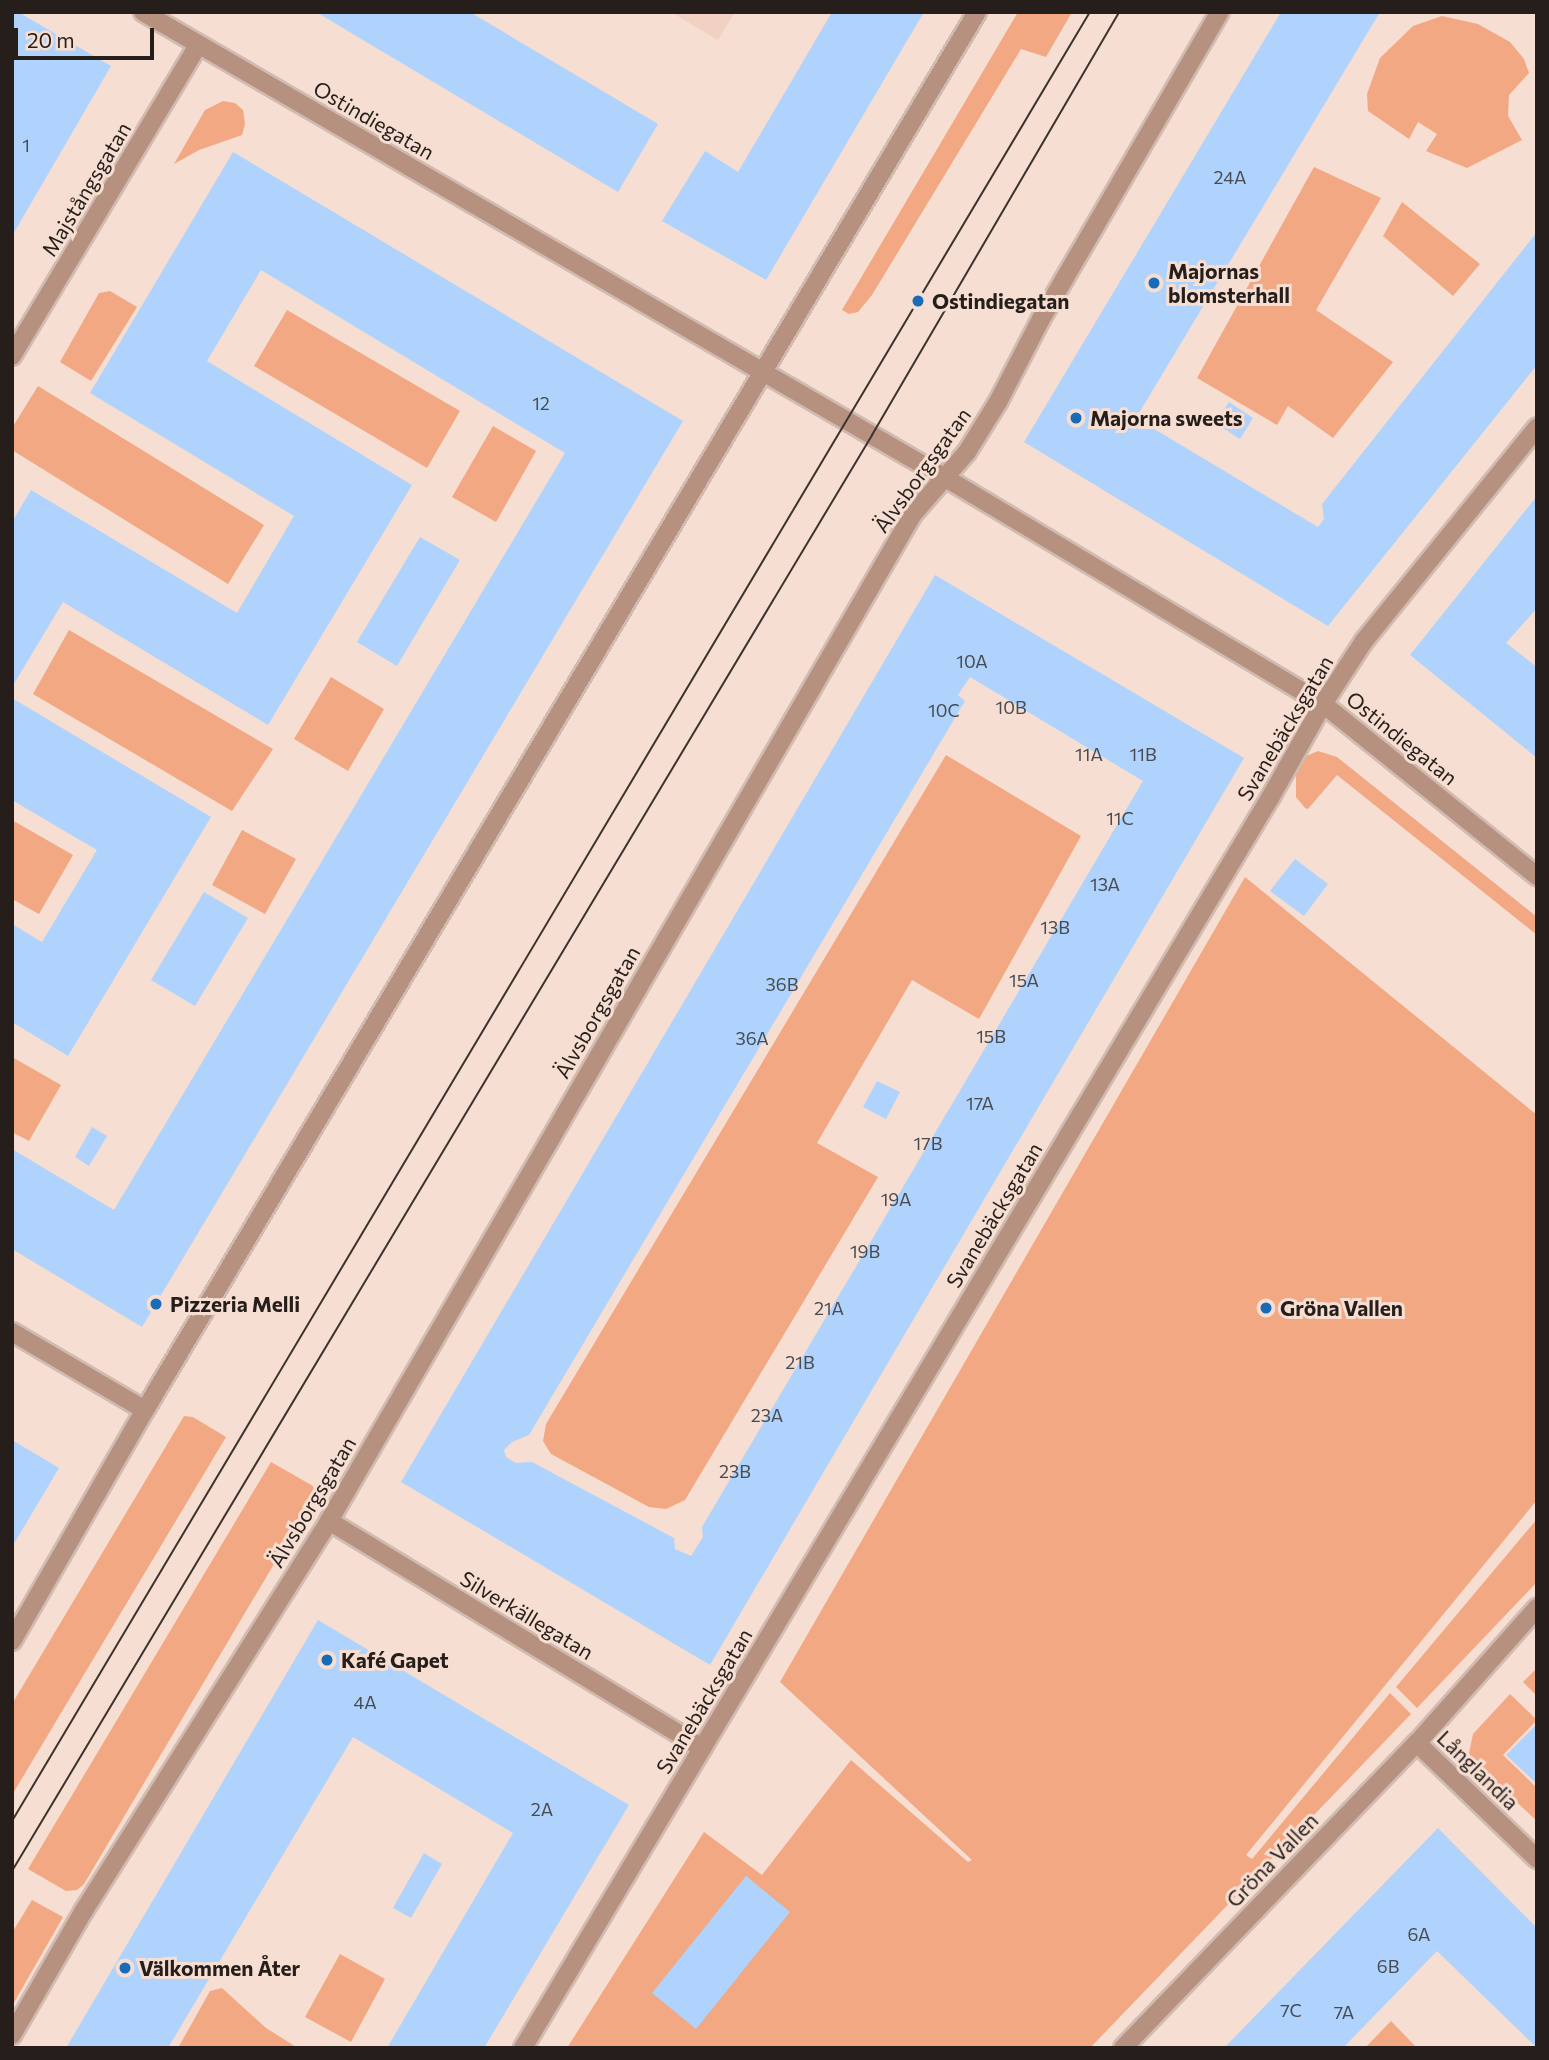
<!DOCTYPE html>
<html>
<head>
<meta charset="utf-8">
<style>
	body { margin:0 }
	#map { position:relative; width:1549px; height:2060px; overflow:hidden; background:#f6ded2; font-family:Commissioner,sans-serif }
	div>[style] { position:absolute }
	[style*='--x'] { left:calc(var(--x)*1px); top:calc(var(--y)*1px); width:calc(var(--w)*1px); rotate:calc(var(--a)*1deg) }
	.built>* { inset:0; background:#f1d1c2 }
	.green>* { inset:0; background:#f2a883 }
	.building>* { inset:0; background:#afd3fc }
	.roads { filter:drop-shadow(2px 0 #d1bbb1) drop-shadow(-2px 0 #d1bbb1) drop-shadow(0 2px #d1bbb1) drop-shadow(0 -2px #d1bbb1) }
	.minor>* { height:18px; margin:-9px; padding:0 9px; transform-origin:9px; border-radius:9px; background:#b6917f }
	.tram>* { height:2px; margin:-1px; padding:0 1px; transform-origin:1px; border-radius:1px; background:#3d332e }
	.dots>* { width:19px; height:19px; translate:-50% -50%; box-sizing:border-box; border:4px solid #f6ded2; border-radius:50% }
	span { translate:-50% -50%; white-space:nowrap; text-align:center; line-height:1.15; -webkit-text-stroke:6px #f6ded2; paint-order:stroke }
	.number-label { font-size:18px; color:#484b52 }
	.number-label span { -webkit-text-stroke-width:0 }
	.street-label { font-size:21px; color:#261e1a }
	.poi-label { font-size:21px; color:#261e1a; font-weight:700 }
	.left { translate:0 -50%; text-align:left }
	.frame { position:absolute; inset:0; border:14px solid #261e1a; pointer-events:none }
	.scale { position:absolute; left:14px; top:28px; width:140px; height:32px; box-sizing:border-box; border:4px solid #261e1a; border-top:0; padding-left:9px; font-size:21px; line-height:24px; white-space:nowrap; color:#261e1a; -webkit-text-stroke:5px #f6ded2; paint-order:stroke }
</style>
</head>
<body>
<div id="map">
	<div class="built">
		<div style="clip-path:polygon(671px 12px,735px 12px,718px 40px)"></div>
	</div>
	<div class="green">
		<div style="clip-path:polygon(1018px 12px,1072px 12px,1046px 57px,1021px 49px,872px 295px,858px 312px,849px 314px,842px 310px)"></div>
		<div style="clip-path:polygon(1442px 16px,1478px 24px,1510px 42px,1524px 59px,1529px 73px,1509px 95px,1508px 116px,1522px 140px,1467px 168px,1426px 151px,1437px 134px,1418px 122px,1409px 139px,1368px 111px,1367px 94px,1380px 58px,1413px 26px)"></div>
		<div style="clip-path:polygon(223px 101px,235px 103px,243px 110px,245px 124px,242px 135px,199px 150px,174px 164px,205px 110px)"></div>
		<div style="clip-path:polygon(1314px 167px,1381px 198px,1316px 310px,1393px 362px,1333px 438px,1288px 406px,1277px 425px,1197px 378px)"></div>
		<div style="clip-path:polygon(1402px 202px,1480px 264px,1453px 296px,1383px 236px)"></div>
		<div style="clip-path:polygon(110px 291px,137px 307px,91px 381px,60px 362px,99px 293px)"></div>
		<div style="clip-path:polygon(287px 310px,460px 411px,427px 468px,254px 366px)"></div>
		<div style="clip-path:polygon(38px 386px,264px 525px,228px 584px,12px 450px,12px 428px)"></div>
		<div style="clip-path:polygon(493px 426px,536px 451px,496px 522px,452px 497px)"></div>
		<div style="clip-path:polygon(69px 630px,273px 749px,232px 811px,33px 694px)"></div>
		<div style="clip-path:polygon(331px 677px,384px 709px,348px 771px,294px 739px)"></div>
		<div style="clip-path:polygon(1318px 751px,1337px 757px,1537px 917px,1537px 935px,1337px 775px,1308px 809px,1305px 808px,1296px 797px,1296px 771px,1304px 757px)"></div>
		<div style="clip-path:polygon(946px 755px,1081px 836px,979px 1019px,912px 980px,817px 1143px,878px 1177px,685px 1500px,666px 1509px,649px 1507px,551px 1454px,543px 1441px,546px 1424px)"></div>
		<div style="clip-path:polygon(12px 820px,73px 855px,39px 914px,12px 899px)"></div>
		<div style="clip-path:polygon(242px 830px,296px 859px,265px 914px,212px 885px)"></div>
		<div style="clip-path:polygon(1245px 877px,1537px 1115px,1537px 1500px,1246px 1855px,1252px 1859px,1390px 1693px,1411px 1714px,1090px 2048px,567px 2048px,704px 1832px,762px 1875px,851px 1760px,968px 1862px,972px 1860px,780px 1682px)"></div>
		<div style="clip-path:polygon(12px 1057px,61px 1085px,29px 1141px,12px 1132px)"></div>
		<div style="clip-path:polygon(184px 1416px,193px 1417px,226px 1437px,12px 1795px,12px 1704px)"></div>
		<div style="clip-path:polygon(271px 1462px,313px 1486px,315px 1495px,84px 1884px,77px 1890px,66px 1891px,28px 1869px)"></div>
		<div style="clip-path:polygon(1537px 1519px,1537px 1582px,1417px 1708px,1396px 1687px)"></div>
		<div style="clip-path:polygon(1537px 1668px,1537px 1696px,1523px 1682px)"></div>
		<div style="clip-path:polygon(1510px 1694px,1537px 1720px,1503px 1755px,1537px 1788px,1537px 1821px,1474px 1763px,1469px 1753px,1473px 1734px)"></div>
		<div style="clip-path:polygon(32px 1900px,63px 1917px,12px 2006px,12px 1933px)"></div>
		<div style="clip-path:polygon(340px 1954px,385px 1979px,351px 2042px,305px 2017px)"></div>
		<div style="clip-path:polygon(222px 1988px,266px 2028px,298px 2048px,178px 2048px,210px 1991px)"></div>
		<div style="clip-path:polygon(1391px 2021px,1417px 2048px,1365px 2048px)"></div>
	</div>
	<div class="building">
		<div style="clip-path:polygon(12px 12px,18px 12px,111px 66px,12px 236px)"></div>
		<div style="clip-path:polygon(316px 12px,470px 12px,658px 124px,618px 192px)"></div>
		<div style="clip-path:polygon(832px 12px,924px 12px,766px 280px,662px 221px,705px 151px,738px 172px)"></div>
		<div style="clip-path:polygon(1281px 12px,1380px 12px,1136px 418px,1318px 527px,1324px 519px,1322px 504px,1537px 232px,1537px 365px,1328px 626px,1024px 442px)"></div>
		<div style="clip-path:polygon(233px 152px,683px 421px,142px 1327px,12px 1249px,12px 1149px,114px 1210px,565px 453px,261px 270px,207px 361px,412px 485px,268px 725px,63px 602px,12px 687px,12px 522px,31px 490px,237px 613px,294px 516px,90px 393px)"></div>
		<div style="clip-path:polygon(1229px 402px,1253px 418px,1240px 439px,1215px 423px)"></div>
		<div style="clip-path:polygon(1537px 496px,1537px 608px,1506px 643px,1537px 667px,1537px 758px,1410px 655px)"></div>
		<div style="clip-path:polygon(420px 537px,460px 560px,397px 666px,357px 642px)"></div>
		<div style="clip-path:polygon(evenodd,935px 575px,1244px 758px,710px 1665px,401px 1482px,935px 575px,970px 677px,1143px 781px,702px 1527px,703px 1537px,691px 1556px,675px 1549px,674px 1538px,532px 1462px,516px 1463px,506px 1457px,504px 1450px,512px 1442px,529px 1435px,965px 701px,958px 695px,970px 677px)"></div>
		<div style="clip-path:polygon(12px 698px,211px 817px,68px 1056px,12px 1022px,12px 924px,42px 942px,97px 850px,12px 800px)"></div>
		<div style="clip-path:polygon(1295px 859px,1328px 884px,1304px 916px,1270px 891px)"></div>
		<div style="clip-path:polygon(204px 892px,248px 918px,195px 1006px,151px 980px)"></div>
		<div style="clip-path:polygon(877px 1081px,900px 1092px,886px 1119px,863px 1107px)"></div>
		<div style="clip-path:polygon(92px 1127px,107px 1136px,89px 1166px,75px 1157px)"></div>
		<div style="clip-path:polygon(12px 1440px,59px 1468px,12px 1547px)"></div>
		<div style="clip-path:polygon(318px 1620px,629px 1805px,484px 2048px,387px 2048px,513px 1833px,353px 1737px,168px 2048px,66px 2048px)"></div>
		<div style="clip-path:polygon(1537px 1724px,1537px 1784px,1506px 1755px)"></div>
		<div style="clip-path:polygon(1438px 1828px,1537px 1928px,1537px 2048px,1437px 1951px,1343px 2048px,1224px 2048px)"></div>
		<div style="clip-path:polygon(424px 1853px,442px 1864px,411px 1918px,393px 1908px)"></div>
		<div style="clip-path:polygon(746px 1876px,790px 1912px,696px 2029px,652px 1993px)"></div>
	</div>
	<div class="roads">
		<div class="minor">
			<div style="--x:143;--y:12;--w:926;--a:30.14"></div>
			<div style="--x:944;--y:477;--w:442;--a:30.9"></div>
			<div style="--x:1323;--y:704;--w:275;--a:38.8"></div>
			<div style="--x:12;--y:356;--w:362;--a:-59.1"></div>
			<div style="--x:12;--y:1332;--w:154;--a:30.4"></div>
			<div style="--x:329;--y:1521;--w:437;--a:31.3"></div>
			<div style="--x:12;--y:1641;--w:267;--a:-60.1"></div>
			<div style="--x:145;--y:1410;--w:1627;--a:-59.24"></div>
			<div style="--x:1417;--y:1743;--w:167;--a:44"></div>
			<div style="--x:12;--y:2035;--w:142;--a:-60"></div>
			<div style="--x:83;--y:1912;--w:462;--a:-57.8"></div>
			<div style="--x:329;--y:1521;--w:1164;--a:-59.89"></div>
			<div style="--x:913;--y:514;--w:82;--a:-48.9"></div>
			<div style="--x:967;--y:452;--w:59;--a:-58.2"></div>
			<div style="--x:998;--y:402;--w:93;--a:-62.6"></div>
			<div style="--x:1041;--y:319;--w:355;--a:-59.8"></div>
			<div style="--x:523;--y:2048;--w:1456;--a:-59.14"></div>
			<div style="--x:1270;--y:798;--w:108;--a:-60.6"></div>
			<div style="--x:1323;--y:704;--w:75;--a:-56.9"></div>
			<div style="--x:1364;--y:641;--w:275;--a:-51"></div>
			<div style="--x:1123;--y:2048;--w:424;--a:-46.1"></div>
			<div style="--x:1417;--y:1743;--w:181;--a:-48.4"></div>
		</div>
	</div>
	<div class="tram">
		<div style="--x:12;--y:1821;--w:2106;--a:-59.21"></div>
		<div style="--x:12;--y:1871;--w:1674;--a:-59.08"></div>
		<div style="--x:872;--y:435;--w:490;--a:-59.7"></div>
	</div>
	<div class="dots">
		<div style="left:1154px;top:283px;background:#176bb9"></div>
		<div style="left:918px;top:301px;background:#176bb9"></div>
		<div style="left:1076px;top:418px;background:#176bb9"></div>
		<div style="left:156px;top:1304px;background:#176bb9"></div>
		<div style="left:1266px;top:1308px;background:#176bb9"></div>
		<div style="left:327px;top:1660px;background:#176bb9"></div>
		<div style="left:125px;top:1968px;background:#176bb9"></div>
	</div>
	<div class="number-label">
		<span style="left:26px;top:145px">1</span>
		<span style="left:1230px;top:177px">24A</span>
		<span style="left:541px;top:403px">12</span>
		<span style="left:972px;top:661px">10A</span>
		<span style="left:1011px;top:707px">10B</span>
		<span style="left:944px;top:710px">10C</span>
		<span style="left:1089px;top:754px">11A</span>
		<span style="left:1143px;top:754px">11B</span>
		<span style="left:1120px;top:818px">11C</span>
		<span style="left:1105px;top:884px">13A</span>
		<span style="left:1055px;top:927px">13B</span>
		<span style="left:1024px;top:980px">15A</span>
		<span style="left:782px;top:984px">36B</span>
		<span style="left:991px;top:1036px">15B</span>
		<span style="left:752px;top:1038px">36A</span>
		<span style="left:980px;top:1103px">17A</span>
		<span style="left:928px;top:1143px">17B</span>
		<span style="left:896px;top:1199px">19A</span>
		<span style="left:865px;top:1251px">19B</span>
		<span style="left:829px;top:1308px">21A</span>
		<span style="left:800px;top:1362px">21B</span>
		<span style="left:767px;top:1415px">23A</span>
		<span style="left:735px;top:1471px">23B</span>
		<span style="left:365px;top:1702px">4A</span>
		<span style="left:542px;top:1809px">2A</span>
		<span style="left:1419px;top:1934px">6A</span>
		<span style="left:1388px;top:1966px">6B</span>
		<span style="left:1291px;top:2010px">7C</span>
		<span style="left:1344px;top:2012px">7A</span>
	</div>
	<div class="street-label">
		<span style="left:374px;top:120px;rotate:30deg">Ostindiegatan</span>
		<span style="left:86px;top:189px;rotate:-59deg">Majstångsgatan</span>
		<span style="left:922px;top:470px;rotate:-54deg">Älvsborgsgatan</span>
		<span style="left:1285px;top:728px;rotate:-59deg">Svanebäcksgatan</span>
		<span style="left:1402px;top:738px;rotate:39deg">Ostindiegatan</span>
		<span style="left:597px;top:1012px;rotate:-60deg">Älvsborgsgatan</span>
		<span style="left:994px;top:1215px;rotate:-59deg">Svanebäcksgatan</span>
		<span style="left:312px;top:1502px;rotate:-59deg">Älvsborgsgatan</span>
		<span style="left:527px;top:1615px;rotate:31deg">Silverkällegatan</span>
		<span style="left:704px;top:1701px;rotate:-59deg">Svanebäcksgatan</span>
		<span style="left:1478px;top:1770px;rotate:44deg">Långlandia</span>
		<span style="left:1272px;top:1860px;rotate:-46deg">Gröna Vallen</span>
	</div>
	<div class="poi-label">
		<span class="left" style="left:1168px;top:283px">Majornas<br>blomsterhall</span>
		<span class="left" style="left:932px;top:301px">Ostindiegatan</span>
		<span class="left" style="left:1090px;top:418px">Majorna sweets</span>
		<span class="left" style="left:170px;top:1304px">Pizzeria Melli</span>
		<span class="left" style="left:1280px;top:1308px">Gröna Vallen</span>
		<span class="left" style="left:341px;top:1660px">Kafé Gapet</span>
		<span class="left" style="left:139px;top:1968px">Välkommen Åter</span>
	</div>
	<div class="frame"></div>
	<div class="scale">20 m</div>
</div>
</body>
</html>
